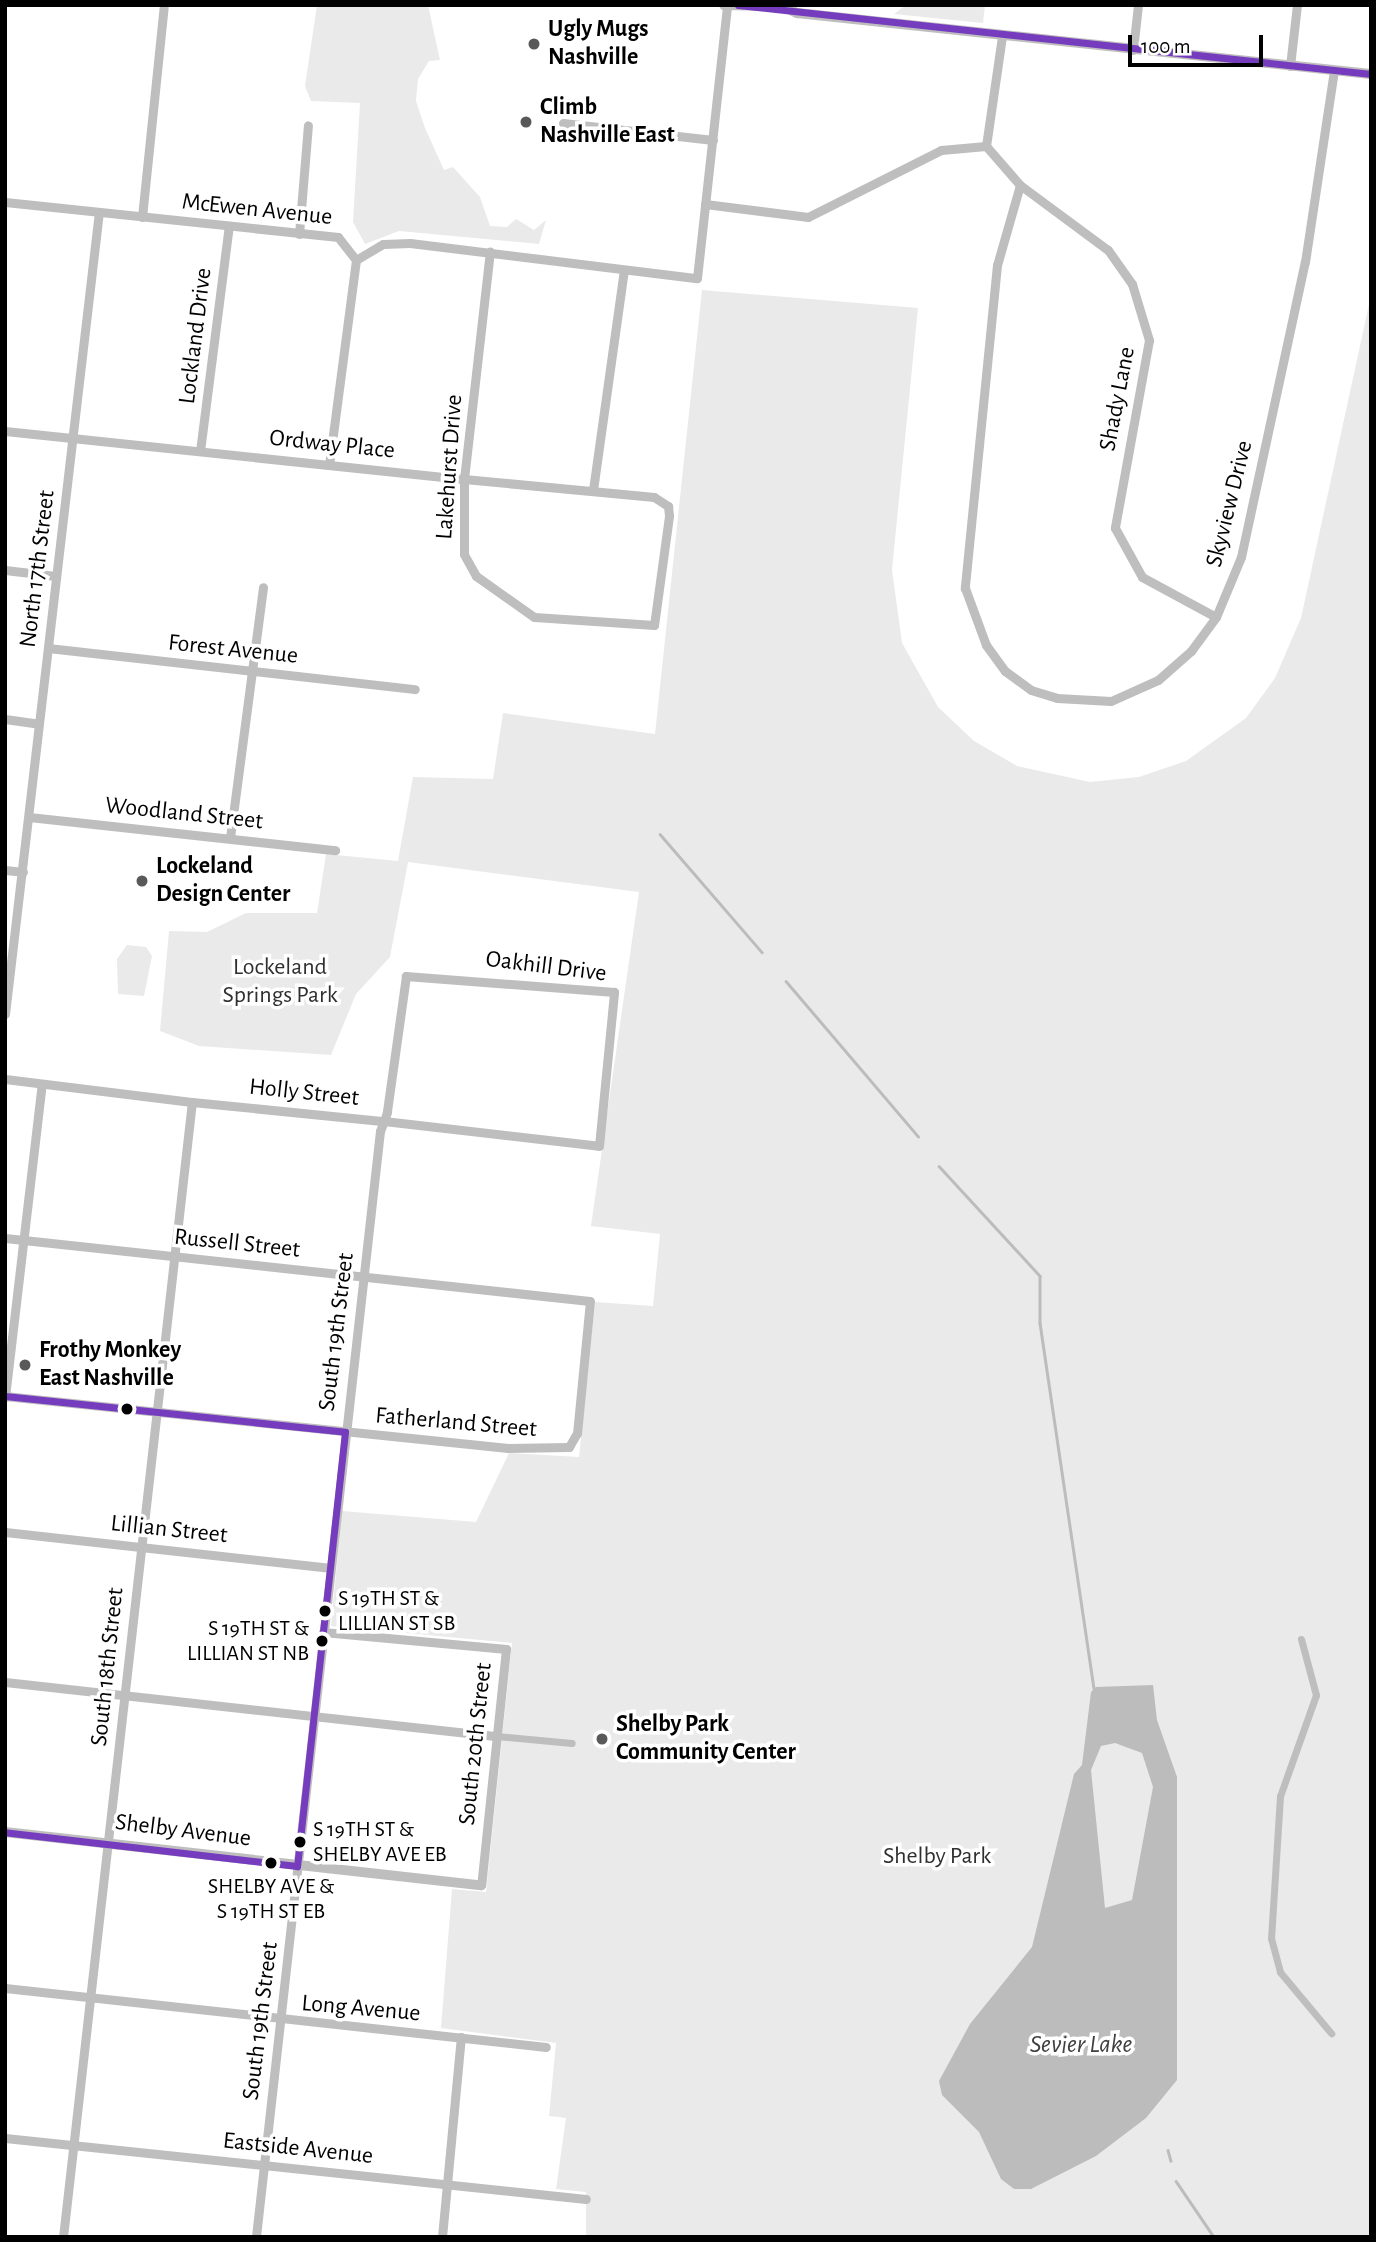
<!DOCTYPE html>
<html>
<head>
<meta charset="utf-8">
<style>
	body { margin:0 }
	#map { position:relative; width:1376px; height:2242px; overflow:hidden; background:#fff; font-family:"Alegreya Sans",sans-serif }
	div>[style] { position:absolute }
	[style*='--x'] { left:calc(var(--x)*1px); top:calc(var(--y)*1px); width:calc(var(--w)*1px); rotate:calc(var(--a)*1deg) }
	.green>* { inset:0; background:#eaeaea }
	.water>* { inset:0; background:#bcbcbc }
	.stream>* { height:2.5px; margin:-1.25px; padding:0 1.25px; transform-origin:1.25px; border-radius:1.25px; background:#bcbcbc }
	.pedestrian>* { height:7px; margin:-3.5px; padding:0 3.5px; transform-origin:3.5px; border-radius:3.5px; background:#bebebe }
	.minor>* { height:9px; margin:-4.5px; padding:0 4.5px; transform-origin:4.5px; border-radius:4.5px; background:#bebebe }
	.tertiary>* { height:10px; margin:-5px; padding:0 5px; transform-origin:5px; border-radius:5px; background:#bebebe }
	.bus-1>* { height:7px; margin:-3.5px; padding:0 3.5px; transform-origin:3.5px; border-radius:3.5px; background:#753cbe }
	.dots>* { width:19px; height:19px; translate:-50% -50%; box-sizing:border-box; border:4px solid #fff; border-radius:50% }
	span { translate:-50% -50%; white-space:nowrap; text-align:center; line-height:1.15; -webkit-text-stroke:7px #fff; paint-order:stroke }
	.bus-label { font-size:22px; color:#000 }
	.left { translate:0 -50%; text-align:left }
	.right { translate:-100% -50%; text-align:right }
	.poi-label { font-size:24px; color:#000; font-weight:700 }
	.street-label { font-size:24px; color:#000 }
	.park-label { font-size:24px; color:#2f2f2f }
	.water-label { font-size:26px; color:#404040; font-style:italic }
	.frame { position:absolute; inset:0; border:7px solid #000; pointer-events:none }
	.scale { position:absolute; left:1128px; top:35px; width:135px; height:32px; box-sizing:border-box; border:4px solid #000; border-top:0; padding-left:9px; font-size:21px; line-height:24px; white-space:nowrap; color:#000; -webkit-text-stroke:5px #fff; paint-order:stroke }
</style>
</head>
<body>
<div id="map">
	<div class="green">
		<div style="clip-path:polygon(317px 5px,428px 5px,440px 60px,429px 61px,418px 79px,416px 101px,425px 128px,444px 170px,453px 167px,480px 197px,490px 226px,507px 227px,516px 219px,534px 230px,546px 220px,539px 244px,399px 231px,365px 244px,353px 222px,360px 103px,311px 101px,305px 86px)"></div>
		<div style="clip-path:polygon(906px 5px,985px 5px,983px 23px,894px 14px)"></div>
		<div style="clip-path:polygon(702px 290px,918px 308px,892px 570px,902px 643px,938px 707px,974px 741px,1017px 766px,1090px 782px,1139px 777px,1186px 761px,1246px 718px,1275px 678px,1301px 618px,1371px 295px,1371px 2237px,586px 2237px,586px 2192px,556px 2189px,566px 2118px,549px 2116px,556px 2043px,441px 2028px,452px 1889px,486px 1892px,512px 1643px,331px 1626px,342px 1511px,476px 1522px,509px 1453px,579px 1457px,595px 1302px,653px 1306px,660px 1234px,591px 1226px,639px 892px,408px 862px,390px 957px,356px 994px,331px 1055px,199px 1046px,160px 1031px,169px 931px,207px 932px,246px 913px,317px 913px,326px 854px,398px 861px,413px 777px,493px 779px,503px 713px,655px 734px)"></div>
		<div style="clip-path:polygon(127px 945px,146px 947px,152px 956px,144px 996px,118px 994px,117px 959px)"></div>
	</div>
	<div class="water">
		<div style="clip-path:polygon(evenodd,1153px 1685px,1157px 1720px,1177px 1777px,1177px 2080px,1146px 2118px,1096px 2156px,1031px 2189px,1014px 2189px,1001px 2179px,979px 2132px,942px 2095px,939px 2081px,970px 2024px,1032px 1947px,1074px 1774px,1082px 1765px,1091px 1692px,1096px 1687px,1153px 1685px,1115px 1743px,1142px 1753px,1153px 1787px,1132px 1900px,1105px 1908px,1091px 1770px,1101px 1746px,1115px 1743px)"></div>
	</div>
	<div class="stream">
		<div style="--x:660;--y:834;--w:156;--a:49.2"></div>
		<div style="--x:786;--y:981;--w:204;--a:49.6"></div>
		<div style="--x:939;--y:1166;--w:149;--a:47.4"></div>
		<div style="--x:1040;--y:1276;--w:47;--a:90"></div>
		<div style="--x:1040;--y:1323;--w:369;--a:81.6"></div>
		<div style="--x:1168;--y:2150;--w:11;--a:75"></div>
		<div style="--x:1176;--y:2181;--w:68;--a:55.8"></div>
	</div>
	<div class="pedestrian">
		<div style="--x:1301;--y:1639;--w:58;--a:75"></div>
		<div style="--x:1316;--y:1695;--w:107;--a:109.6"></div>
		<div style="--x:1280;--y:1796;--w:142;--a:93.6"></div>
		<div style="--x:1271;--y:1938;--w:35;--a:75"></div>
		<div style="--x:1280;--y:1972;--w:80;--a:50.1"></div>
		<div style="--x:497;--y:1736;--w:75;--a:5.3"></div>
	</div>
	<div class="minor">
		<div style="--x:1133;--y:50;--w:45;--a:-83.7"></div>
		<div style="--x:1290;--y:66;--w:61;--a:-83.5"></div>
		<div style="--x:563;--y:123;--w:151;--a:6.5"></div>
		<div style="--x:986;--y:146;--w:52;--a:48.9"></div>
		<div style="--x:1020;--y:185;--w:109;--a:36.5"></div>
		<div style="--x:1108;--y:250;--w:42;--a:54.8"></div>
		<div style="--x:1132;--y:284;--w:59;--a:73.1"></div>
		<div style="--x:1149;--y:340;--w:191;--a:100.3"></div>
		<div style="--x:1115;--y:528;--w:56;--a:61.1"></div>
		<div style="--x:1142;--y:577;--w:84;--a:28.4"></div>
		<div style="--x:986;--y:146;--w:111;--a:-81.7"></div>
		<div style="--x:1020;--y:185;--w:83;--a:106"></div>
		<div style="--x:997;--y:265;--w:325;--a:95.7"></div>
		<div style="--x:965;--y:588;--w:61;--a:69.8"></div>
		<div style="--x:986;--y:645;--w:32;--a:54"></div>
		<div style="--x:1005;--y:671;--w:32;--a:36"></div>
		<div style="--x:1031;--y:690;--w:27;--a:17"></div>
		<div style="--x:1057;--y:698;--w:54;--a:3.2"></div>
		<div style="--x:1111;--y:701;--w:51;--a:-24.1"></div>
		<div style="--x:1158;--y:680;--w:44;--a:-41.3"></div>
		<div style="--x:1191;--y:651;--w:42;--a:-53.7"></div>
		<div style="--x:1216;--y:617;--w:65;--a:-67.4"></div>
		<div style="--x:1241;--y:557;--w:302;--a:-77.8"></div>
		<div style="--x:1305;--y:262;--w:193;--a:-81.4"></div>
		<div style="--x:5;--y:202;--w:335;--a:6"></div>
		<div style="--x:338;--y:237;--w:29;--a:52"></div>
		<div style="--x:356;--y:260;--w:31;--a:-31"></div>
		<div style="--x:383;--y:244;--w:27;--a:-2"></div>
		<div style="--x:410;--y:243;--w:289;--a:7"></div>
		<div style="--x:697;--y:278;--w:274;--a:-83.7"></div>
		<div style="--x:705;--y:204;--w:104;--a:7.2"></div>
		<div style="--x:808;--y:217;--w:149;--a:-26.7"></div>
		<div style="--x:941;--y:150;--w:45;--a:-5.1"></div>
		<div style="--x:142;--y:217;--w:213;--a:-84.1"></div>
		<div style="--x:299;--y:234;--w:109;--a:-85.3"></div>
		<div style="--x:5;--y:431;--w:462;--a:6"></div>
		<div style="--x:464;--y:479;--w:191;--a:5.4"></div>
		<div style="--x:654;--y:497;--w:17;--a:33"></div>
		<div style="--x:668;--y:506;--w:10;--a:84"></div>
		<div style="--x:669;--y:516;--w:110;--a:97.8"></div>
		<div style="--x:654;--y:625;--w:120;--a:-176.2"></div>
		<div style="--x:534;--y:617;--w:71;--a:-144.7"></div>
		<div style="--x:476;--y:576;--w:25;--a:-119"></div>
		<div style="--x:464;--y:554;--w:75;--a:-90"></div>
		<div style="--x:464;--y:479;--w:229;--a:-83.5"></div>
		<div style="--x:200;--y:451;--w:227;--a:-82.7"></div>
		<div style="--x:329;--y:465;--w:207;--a:-82.5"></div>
		<div style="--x:593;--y:490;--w:222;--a:-82"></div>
		<div style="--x:5;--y:570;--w:51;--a:6.7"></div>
		<div style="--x:48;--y:648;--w:369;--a:6.4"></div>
		<div style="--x:5;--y:719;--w:34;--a:8"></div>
		<div style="--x:29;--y:817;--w:308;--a:6.2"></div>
		<div style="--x:230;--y:838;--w:253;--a:-82.5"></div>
		<div style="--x:5;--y:870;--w:18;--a:6"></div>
		<div style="--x:5;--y:1014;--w:807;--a:-83.32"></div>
		<div style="--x:5;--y:1079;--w:188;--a:7"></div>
		<div style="--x:192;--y:1102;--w:193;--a:5.7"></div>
		<div style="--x:384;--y:1121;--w:216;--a:6.6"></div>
		<div style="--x:599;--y:1146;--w:155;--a:-84.4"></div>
		<div style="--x:614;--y:992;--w:209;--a:-175.6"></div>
		<div style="--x:406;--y:976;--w:137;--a:98"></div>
		<div style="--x:387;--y:1112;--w:9;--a:108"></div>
		<div style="--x:384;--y:1121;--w:11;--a:112"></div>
		<div style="--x:380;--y:1131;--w:1113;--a:96.4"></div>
		<div style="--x:5;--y:1238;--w:588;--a:6.15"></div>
		<div style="--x:590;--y:1301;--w:133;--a:95.6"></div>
		<div style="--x:577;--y:1433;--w:16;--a:120"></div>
		<div style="--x:569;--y:1447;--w:61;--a:179.1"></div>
		<div style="--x:508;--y:1448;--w:506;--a:-174.1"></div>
		<div style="--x:5;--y:1397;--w:315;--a:-83.3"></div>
		<div style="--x:5;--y:1532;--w:326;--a:6.3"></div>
		<div style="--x:323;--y:1632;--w:184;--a:5.3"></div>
		<div style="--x:506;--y:1649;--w:237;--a:96"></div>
		<div style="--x:5;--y:1682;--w:495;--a:6.3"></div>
		<div style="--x:5;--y:1988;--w:544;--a:6.22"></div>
		<div style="--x:5;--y:2138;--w:584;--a:5.99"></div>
		<div style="--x:63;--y:2237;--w:1142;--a:-83.52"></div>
		<div style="--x:442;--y:2237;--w:201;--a:-84.6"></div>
	</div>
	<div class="tertiary">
		<div style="--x:724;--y:5;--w:58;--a:1"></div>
		<div style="--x:782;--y:6;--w:17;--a:25"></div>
		<div style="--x:797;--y:13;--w:577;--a:6.07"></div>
		<div style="--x:5;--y:1832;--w:479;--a:6.4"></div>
	</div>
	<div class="bus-1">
		<div style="--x:738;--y:5;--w:637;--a:6.22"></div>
		<div style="--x:5;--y:1396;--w:342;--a:6"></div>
		<div style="--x:345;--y:1432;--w:437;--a:96.3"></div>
		<div style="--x:297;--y:1866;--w:294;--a:-173.4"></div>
	</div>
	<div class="dots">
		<div style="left:534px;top:44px;background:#595959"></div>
		<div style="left:526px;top:122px;background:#595959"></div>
		<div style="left:142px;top:881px;background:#595959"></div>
		<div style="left:25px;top:1365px;background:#595959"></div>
		<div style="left:127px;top:1409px;background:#000"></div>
		<div style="left:325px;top:1611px;background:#000"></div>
		<div style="left:322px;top:1641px;background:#000"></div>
		<div style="left:602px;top:1739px;background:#595959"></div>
		<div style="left:300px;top:1842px;background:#000"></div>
		<div style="left:271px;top:1863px;background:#000"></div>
	</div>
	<div class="bus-label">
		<span class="left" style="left:338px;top:1611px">S 19TH ST &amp;<br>LILLIAN ST SB</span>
		<span class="right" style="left:309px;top:1641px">S 19TH ST &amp;<br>LILLIAN ST NB</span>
		<span class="left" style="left:313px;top:1842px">S 19TH ST &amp;<br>SHELBY AVE EB</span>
		<span style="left:271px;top:1899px">SHELBY AVE &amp;<br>S 19TH ST EB</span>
	</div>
	<div class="poi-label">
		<span class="left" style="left:548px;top:44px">Ugly Mugs<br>Nashville</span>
		<span class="left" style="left:540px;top:122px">Climb<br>Nashville East</span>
		<span class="left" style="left:156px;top:881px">Lockeland<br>Design Center</span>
		<span class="left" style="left:39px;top:1365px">Frothy Monkey<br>East Nashville</span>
		<span class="left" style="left:616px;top:1739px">Shelby Park<br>Community Center</span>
	</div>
	<div class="street-label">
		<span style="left:257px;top:210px;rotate:6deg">McEwen Avenue</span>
		<span style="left:196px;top:336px;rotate:-83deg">Lockland Drive</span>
		<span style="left:1118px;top:399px;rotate:-79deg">Shady Lane</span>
		<span style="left:332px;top:445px;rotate:6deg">Ordway Place</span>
		<span style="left:450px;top:467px;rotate:-86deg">Lakehurst Drive</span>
		<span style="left:1230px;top:504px;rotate:-76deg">Skyview Drive</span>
		<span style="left:38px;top:569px;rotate:-83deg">North 17th Street</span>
		<span style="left:233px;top:650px;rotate:6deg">Forest Avenue</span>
		<span style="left:184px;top:814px;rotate:6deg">Woodland Street</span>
		<span style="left:546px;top:967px;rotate:7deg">Oakhill Drive</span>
		<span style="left:304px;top:1093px;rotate:6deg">Holly Street</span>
		<span style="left:237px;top:1244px;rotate:6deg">Russell Street</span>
		<span style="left:337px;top:1332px;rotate:-83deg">South 19th Street</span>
		<span style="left:456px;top:1423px;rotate:5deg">Fatherland Street</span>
		<span style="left:169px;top:1530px;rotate:6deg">Lillian Street</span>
		<span style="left:108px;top:1667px;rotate:-84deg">South 18th Street</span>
		<span style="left:476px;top:1744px;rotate:-84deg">South 20th Street</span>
		<span style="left:183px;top:1831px;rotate:7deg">Shelby Avenue</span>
		<span style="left:361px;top:2009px;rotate:5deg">Long Avenue</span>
		<span style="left:261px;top:2021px;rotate:-83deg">South 19th Street</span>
		<span style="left:298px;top:2149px;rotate:6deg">Eastside Avenue</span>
	</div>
	<div class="park-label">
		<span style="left:280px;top:982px">Lockeland<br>Springs Park</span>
		<span style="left:937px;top:1857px">Shelby Park</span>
	</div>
	<div class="water-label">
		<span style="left:1081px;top:2045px">Sevier Lake</span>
	</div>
	<div class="frame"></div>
	<div class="scale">100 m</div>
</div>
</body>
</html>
